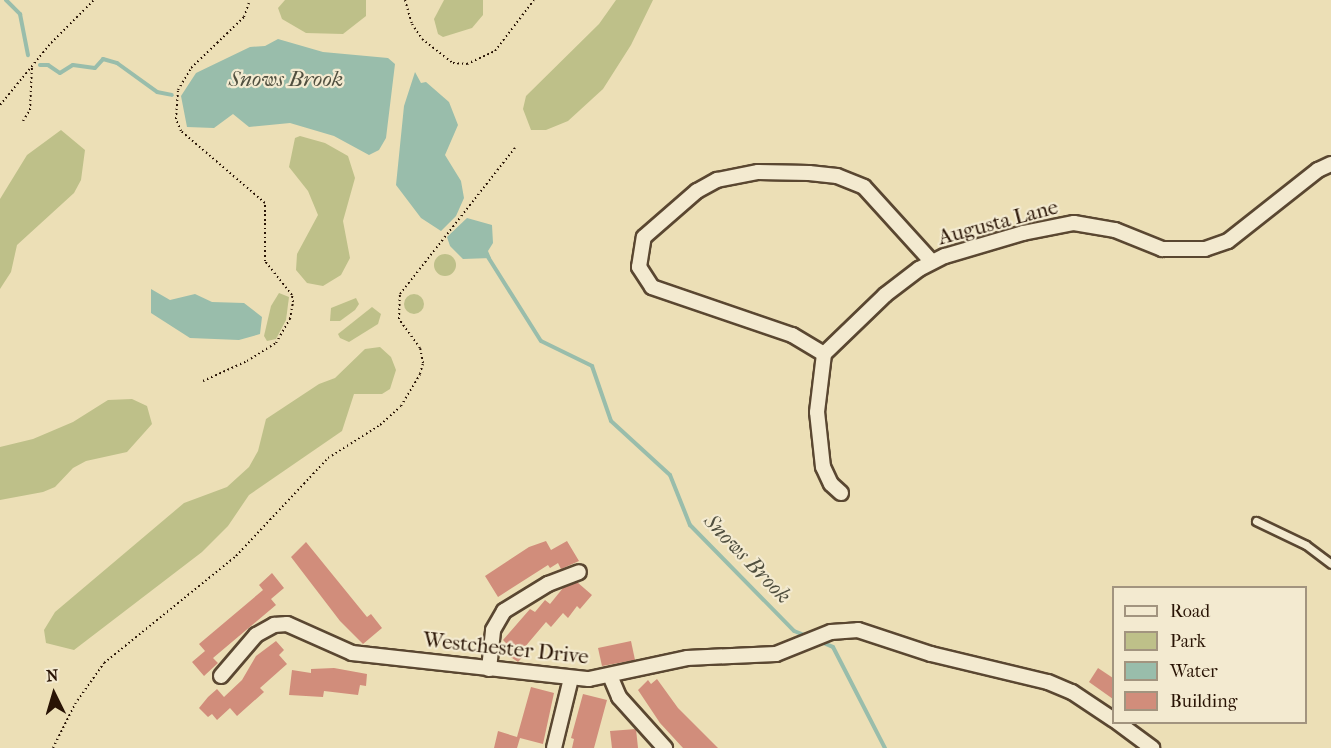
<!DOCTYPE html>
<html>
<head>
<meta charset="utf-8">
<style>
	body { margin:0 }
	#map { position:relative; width:1331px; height:748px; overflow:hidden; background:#ecdfb6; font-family:"IM FELL French Canon",serif }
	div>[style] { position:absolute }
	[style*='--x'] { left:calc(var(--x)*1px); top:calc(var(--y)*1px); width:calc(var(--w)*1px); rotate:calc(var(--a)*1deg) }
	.green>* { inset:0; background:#bec089 }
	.round { border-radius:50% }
	.water>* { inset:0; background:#99bdab }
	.stream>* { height:4px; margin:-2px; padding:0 2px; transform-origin:2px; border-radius:2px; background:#99bdab }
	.building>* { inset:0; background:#d18d7b }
	.path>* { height:2px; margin-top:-1px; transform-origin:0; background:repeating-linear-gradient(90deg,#291405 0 1.5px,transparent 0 4.5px) }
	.roads { filter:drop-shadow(2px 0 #5a4731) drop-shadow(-2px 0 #5a4731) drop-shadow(0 2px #5a4731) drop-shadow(0 -2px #5a4731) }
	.lane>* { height:7px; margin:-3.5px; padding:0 3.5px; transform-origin:3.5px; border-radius:3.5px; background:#f3ead0 }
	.street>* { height:14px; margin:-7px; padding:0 7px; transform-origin:7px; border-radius:7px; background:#f3ead0 }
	span { translate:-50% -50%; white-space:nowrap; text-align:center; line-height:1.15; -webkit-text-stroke:4.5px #f3ead0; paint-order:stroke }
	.street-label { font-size:21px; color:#291405 }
	.water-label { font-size:22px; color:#504f3f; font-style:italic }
	.legend { position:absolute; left:1112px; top:586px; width:195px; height:138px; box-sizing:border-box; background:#f3ead0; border:2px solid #a2947f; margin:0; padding:8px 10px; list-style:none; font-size:18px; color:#291405 }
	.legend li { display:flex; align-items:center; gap:12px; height:30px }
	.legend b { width:30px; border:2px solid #a2947f }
	.north { position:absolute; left:24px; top:664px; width:60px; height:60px; -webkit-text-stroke:4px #f3ead0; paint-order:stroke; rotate:355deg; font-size:16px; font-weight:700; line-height:24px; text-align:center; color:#291405 }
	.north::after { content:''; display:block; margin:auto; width:21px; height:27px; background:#291405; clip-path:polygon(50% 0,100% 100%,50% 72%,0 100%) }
</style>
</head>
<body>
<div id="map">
	<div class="green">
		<div style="clip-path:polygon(285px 0,366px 0,366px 16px,343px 34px,306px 33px,282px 19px,278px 8px)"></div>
		<div style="clip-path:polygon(444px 0,483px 0,483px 15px,472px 28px,443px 37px,438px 34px,434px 19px)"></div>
		<div style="clip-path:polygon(616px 0,653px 0,631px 45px,603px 89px,568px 121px,546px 130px,531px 130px,523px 109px,526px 96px,599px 24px)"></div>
		<div style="clip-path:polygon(61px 130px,85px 150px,81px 180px,74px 193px,17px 245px,11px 272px,0 289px,0 199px,27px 155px)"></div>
		<div style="clip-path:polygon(300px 136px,325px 143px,348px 156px,355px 178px,343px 221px,350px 258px,341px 275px,323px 286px,307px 283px,296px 270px,297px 254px,318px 215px,308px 191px,289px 167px,295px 138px)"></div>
		<div class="round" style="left:434px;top:254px;width:22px;height:22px"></div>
		<div style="clip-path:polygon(279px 293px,289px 297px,286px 320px,276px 339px,267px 341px,264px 336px,271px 306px)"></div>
		<div class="round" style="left:404px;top:294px;width:20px;height:20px"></div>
		<div style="clip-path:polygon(356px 298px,359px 304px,355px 310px,340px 321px,330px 321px,331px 308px)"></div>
		<div style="clip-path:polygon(372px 307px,381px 314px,378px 324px,349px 342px,340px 338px,338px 334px)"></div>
		<div style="clip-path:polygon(380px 347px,391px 357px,396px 370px,390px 389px,382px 394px,354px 394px,342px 431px,249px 495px,228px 526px,202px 552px,74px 650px,46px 643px,44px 630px,55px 612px,184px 503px,227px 487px,249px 467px,258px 451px,266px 419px,319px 384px,335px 378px,365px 349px)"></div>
		<div style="clip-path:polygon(132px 399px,147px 406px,152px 424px,127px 452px,86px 461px,73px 468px,55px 487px,43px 492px,0 500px,0 447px,33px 439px,73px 422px,108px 400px)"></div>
	</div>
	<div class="water">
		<div style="clip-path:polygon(278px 39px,323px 52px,388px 58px,395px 64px,386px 138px,379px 150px,369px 155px,334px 136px,290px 123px,249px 127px,233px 114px,214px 128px,187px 127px,181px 96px,196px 73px,250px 47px,265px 46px)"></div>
		<div style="clip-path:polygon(415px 72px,421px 83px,426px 82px,449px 102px,458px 125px,445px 155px,461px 181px,464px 198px,456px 216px,441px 231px,421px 218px,396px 185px,404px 106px)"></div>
		<div style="clip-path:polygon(467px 218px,492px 225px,493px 243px,488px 251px,491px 258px,463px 259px,450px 246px,447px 237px)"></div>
		<div style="clip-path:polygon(151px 289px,170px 300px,195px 294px,212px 302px,244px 303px,262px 317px,260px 334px,239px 340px,190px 338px,151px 313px)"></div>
	</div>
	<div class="stream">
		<div style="--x:6;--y:0;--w:20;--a:45"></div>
		<div style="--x:20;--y:14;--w:42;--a:79"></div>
		<div style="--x:40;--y:65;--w:8;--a:0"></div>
		<div style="--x:48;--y:65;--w:14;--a:34"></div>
		<div style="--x:60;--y:73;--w:15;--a:-32"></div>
		<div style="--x:73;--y:65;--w:22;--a:8"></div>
		<div style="--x:95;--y:68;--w:12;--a:-48"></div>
		<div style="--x:103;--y:59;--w:15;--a:16"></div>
		<div style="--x:117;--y:63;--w:49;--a:35.9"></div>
		<div style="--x:157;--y:92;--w:15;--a:11"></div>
		<div style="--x:488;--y:257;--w:99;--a:57.8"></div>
		<div style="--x:541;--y:341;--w:57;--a:26.1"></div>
		<div style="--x:592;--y:366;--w:58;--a:70.9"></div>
		<div style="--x:611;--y:421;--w:80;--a:42.5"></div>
		<div style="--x:670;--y:475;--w:54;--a:68.2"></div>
		<div style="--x:690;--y:525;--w:148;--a:45.5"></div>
		<div style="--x:794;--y:631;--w:14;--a:21"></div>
		<div style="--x:819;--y:641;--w:15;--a:23"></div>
		<div style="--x:833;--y:647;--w:114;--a:62.8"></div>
	</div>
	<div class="building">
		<div style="clip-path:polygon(546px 541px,551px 550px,567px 541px,579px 561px,561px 569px,558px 563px,550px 568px,548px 565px,498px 597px,485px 576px,529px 547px)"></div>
		<div style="clip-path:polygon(306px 542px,367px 617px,371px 614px,382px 628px,363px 644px,340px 621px,291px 557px)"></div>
		<div style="clip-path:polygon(272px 573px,284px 588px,271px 599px,276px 605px,213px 658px,218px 663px,204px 676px,192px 662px,205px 651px,199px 644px,263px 590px,259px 585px)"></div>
		<div style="clip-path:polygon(577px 582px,592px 595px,580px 609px,577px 606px,568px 618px,563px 613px,551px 627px,546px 622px,524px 648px,528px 651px,518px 662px,500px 650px,506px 643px,503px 640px,530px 609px,535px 612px,545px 600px,550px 604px,563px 588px)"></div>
		<div style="clip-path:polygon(276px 641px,284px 650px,279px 655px,287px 664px,260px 688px,264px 692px,237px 716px,230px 708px,217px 720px,212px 714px,208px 717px,199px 708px,208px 697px,217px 689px,224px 697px,242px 680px,256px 656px)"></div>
		<div style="clip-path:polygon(631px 641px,635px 660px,602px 666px,598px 648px)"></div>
		<div style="clip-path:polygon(334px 668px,367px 674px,366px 686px,360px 685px,358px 695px,324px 691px,323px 697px,289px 695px,292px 670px,311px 673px,311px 669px)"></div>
		<div style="clip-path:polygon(1098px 668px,1113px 678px,1113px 699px,1089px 682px)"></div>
		<div style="clip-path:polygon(657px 679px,678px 708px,718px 748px,683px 748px,660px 723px,638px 690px,648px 680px,651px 684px)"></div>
		<div style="clip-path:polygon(531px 687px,554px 693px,543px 744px,520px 738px,517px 748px,494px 748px,498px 731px,517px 737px)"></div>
		<div style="clip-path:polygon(583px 694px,607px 700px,594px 748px,572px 748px,574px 739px,571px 738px)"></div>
		<div style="clip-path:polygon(636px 729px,638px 748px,612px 748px,610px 731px)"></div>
	</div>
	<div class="path">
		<div style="--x:405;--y:0;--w:25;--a:74"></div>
		<div style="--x:412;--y:24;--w:18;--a:56"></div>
		<div style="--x:422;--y:39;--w:39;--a:38"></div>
		<div style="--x:453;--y:63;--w:14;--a:4"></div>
		<div style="--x:467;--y:64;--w:31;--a:-25"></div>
		<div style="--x:495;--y:51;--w:64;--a:-52.6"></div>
		<div style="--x:0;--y:105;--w:80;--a:-50.6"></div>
		<div style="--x:51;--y:43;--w:61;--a:-45"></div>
		<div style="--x:23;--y:121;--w:13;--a:-58"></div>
		<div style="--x:30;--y:110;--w:44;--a:-87.4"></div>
		<div style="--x:203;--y:381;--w:48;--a:-24.4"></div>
		<div style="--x:247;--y:361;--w:34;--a:-32"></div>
		<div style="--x:276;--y:343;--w:28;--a:-60"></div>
		<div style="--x:290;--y:319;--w:17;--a:-80"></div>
		<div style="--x:293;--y:302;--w:7;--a:-98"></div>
		<div style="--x:292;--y:295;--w:43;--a:-128.5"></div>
		<div style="--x:265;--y:261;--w:58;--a:-90"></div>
		<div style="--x:265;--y:203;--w:111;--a:-139.4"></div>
		<div style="--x:181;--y:131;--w:13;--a:-113"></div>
		<div style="--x:176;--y:119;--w:29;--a:-86"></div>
		<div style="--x:178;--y:90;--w:26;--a:-59"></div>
		<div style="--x:191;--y:68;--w:74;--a:-43.9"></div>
		<div style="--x:244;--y:17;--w:18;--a:-71"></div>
		<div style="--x:53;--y:748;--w:49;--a:-63.4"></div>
		<div style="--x:75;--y:704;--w:50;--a:-54.7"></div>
		<div style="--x:104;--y:663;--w:170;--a:-39"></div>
		<div style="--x:236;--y:556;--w:134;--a:-46.8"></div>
		<div style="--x:328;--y:458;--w:62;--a:-32.4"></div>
		<div style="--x:380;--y:425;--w:28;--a:-42"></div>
		<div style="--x:401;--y:406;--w:37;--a:-59"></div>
		<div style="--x:420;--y:374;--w:11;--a:-75"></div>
		<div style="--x:423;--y:363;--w:15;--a:-101"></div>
		<div style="--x:420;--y:348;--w:36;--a:-126"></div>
		<div style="--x:399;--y:319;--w:25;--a:-88"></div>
		<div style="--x:400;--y:294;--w:186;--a:-51.8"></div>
	</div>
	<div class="roads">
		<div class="lane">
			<div style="--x:1256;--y:521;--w:55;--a:25.6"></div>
			<div style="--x:1306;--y:545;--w:31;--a:37"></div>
		</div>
		<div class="street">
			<div style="--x:824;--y:354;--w:37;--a:-149"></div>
			<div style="--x:792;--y:335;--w:148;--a:-161.1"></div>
			<div style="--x:652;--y:287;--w:24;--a:-123"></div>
			<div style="--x:639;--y:267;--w:30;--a:-81"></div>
			<div style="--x:644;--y:237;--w:70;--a:-41"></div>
			<div style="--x:697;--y:191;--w:23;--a:-29"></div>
			<div style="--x:717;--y:180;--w:42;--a:-11"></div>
			<div style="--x:758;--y:172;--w:51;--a:1.1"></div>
			<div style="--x:809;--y:173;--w:28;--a:6"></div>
			<div style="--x:837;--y:176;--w:29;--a:22"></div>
			<div style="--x:864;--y:187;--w:101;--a:47.8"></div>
			<div style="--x:841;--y:493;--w:13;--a:-138"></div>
			<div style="--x:831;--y:484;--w:19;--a:-115"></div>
			<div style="--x:823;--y:467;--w:55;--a:-96.2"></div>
			<div style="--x:817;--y:412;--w:58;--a:-83.1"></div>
			<div style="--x:824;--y:354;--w:85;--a:-44"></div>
			<div style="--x:885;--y:295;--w:43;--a:-37.4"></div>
			<div style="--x:919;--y:269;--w:29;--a:-27"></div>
			<div style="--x:945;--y:256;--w:81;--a:-16.4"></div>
			<div style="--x:1023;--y:233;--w:52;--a:-11.1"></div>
			<div style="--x:1074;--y:223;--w:42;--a:9.7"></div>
			<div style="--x:1115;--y:230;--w:51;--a:22"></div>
			<div style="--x:1162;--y:249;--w:43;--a:0"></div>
			<div style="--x:1205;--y:249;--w:24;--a:-19"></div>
			<div style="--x:1228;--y:241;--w:115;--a:-38.3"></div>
			<div style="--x:1318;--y:170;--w:14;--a:-25"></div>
			<div style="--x:489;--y:669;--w:39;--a:-84"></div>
			<div style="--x:493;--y:630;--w:22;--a:-60"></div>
			<div style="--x:504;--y:611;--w:52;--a:-31.5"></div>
			<div style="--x:548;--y:584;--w:33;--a:-21"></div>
			<div style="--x:221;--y:676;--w:54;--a:-49.5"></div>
			<div style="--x:256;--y:635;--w:21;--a:-29"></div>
			<div style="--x:274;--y:625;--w:13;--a:-4"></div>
			<div style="--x:287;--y:624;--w:71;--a:24"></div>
			<div style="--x:352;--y:653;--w:238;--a:6.3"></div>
			<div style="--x:589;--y:679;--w:100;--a:-12.1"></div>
			<div style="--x:687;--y:658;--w:89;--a:-2.6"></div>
			<div style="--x:776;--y:654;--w:59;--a:-21.8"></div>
			<div style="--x:831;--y:632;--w:27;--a:-4"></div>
			<div style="--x:858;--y:630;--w:77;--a:18.2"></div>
			<div style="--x:931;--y:654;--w:120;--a:13.5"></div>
			<div style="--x:1048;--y:682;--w:26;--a:23"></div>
			<div style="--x:1072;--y:692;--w:50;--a:33.7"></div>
			<div style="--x:611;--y:678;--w:21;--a:67"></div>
			<div style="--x:619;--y:697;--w:69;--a:48"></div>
			<div style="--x:1117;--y:722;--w:44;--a:36.6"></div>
			<div style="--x:554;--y:748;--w:72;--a:-76.3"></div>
		</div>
	</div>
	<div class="street-label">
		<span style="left:998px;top:222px;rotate:-15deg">Augusta Lane</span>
		<span style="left:506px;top:648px;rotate:6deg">Westchester Drive</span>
	</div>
	<div class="water-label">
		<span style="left:286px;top:80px">Snows Brook</span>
		<span style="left:747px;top:559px;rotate:46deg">Snows Brook</span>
	</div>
	<ul class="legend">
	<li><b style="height:8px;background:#f3ead0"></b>Road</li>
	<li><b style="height:16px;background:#bec089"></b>Park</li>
	<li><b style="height:16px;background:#99bdab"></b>Water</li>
	<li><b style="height:16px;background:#d18d7b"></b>Building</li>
	</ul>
	<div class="north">N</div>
</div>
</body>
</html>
